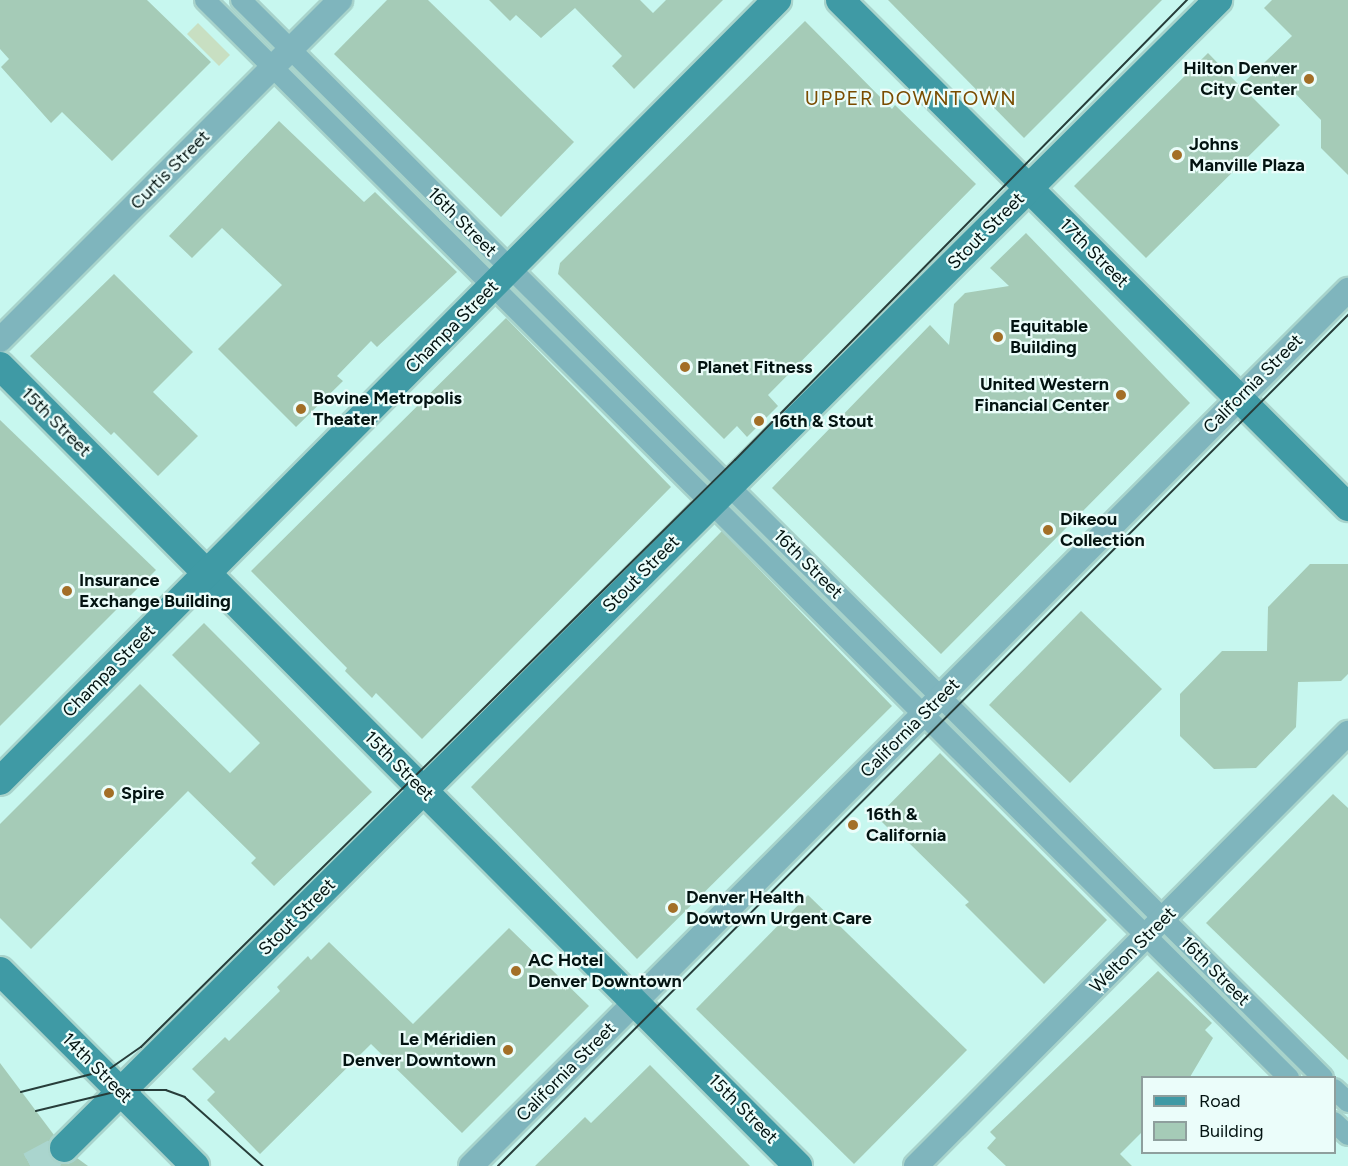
<!DOCTYPE html>
<html>
<head>
<meta charset="utf-8">
<style>
	body { margin:0 }
	#map { position:relative; width:1348px; height:1166px; overflow:hidden; background:#c7f7ef; font-family:Figtree,sans-serif }
	div>[style] { position:absolute }
	[style*='--x'] { left:calc(var(--x)*1px); top:calc(var(--y)*1px); width:calc(var(--w)*1px); rotate:calc(var(--a)*1deg) }
	.green>* { inset:0; background:#c8dfc2 }
	.building>* { inset:0; background:#a5cbb7 }
	.secondary-tunnel>* { height:28px; margin-top:-14px; transform-origin:0; background:repeating-linear-gradient(90deg,#aad5ce 0 28px,transparent 0 42px) }
	.roads { filter:drop-shadow(2px 0 #a8d3cb) drop-shadow(-2px 0 #a8d3cb) drop-shadow(0 2px #a8d3cb) drop-shadow(0 -2px #a8d3cb) }
	.minor>* { height:20px; margin:-10px; padding:0 10px; transform-origin:10px; border-radius:10px; background:#7fb5bd }
	.tertiary>* { height:24px; margin:-12px; padding:0 12px; transform-origin:12px; border-radius:12px; background:#7fb5bd }
	.secondary>* { height:28px; margin:-14px; padding:0 14px; transform-origin:14px; border-radius:14px; background:#3f9aa5 }
	.tram>* { height:1.5px; margin:-0.75px; padding:0 0.75px; transform-origin:0.75px; border-radius:0.75px; background:#273d3a }
	.dots>* { width:16px; height:16px; translate:-50% -50%; box-sizing:border-box; border:3px solid #ebfdfa; border-radius:50% }
	span { translate:-50% -50%; white-space:nowrap; text-align:center; line-height:1.15; -webkit-text-stroke:4.5px #ebfdfa; paint-order:stroke }
	.poi-label { font-size:18px; color:#031311; font-weight:700 }
	.right { translate:-100% -50%; text-align:right }
	.left { translate:0 -50%; text-align:left }
	.street-label { font-size:18px; color:#031311 }
	.neighbourhood-label { font-size:20px; color:#7a4c00; letter-spacing:1.5px }
	.legend { position:absolute; left:1141px; top:1076px; width:195px; height:78px; box-sizing:border-box; background:#ebfdfa; border:2px solid #8e9f9d; margin:0; padding:8px 10px; list-style:none; font-size:18px; color:#031311 }
	.legend li { display:flex; align-items:center; gap:12px; height:30px }
	.legend b { width:30px; border:2px solid #8e9f9d }
</style>
</head>
<body>
<div id="map">
	<div class="green">
		<div style="clip-path:polygon(198px 23px,230px 55px,219px 66px,187px 34px)"></div>
	</div>
	<div class="building">
		<div style="clip-path:polygon(0 0,147px 0,211px 62px,112px 161px,62px 112px,51px 123px,1px 67px,9px 59px,0 49px)"></div>
		<div style="clip-path:polygon(387px 0,428px 0,574px 142px,501px 217px,334px 54px)"></div>
		<div style="clip-path:polygon(489px 0,640px 0,653px 13px,666px 0,723px 0,634px 89px,612px 66px,622px 56px,575px 8px,541px 38px,516px 15px,510px 21px)"></div>
		<div style="clip-path:polygon(888px 0,1162px 0,1024px 138px)"></div>
		<div style="clip-path:polygon(1272px 0,1348px 0,1348px 175px,1321px 148px,1321px 120px,1292px 90px,1246px 91px,1280px 125px,1146px 258px,1074px 186px,1208px 53px,1240px 86px,1292px 36px,1264px 8px)"></div>
		<div style="clip-path:polygon(805px 21px,892px 109px,895px 105px,976px 184px,768px 395px,778px 406px,747px 437px,737px 426px,724px 439px,558px 274px,560px 263px)"></div>
		<div style="clip-path:polygon(279px 121px,364px 202px,375px 192px,457px 272px,377px 347px,371px 341px,337px 376px,343px 381px,296px 427px,218px 349px,282px 285px,222px 228px,192px 258px,169px 236px)"></div>
		<div style="clip-path:polygon(1026px 233px,1190px 403px,941px 654px,772px 488px,930px 325px,949px 345px,954px 304px,965px 293px,1009px 286px,990px 268px)"></div>
		<div style="clip-path:polygon(114px 274px,193px 352px,153px 392px,198px 436px,158px 476px,114px 432px,111px 435px,30px 356px)"></div>
		<div style="clip-path:polygon(506px 318px,671px 487px,422px 739px,376px 693px,372px 698px,345px 671px,347px 668px,251px 571px)"></div>
		<div style="clip-path:polygon(0 420px,156px 570px,0 726px)"></div>
		<div style="clip-path:polygon(722px 531px,892px 706px,637px 959px,471px 787px)"></div>
		<div style="clip-path:polygon(1310px 564px,1348px 564px,1348px 674px,1341px 681px,1298px 682px,1296px 727px,1256px 768px,1214px 769px,1180px 736px,1180px 694px,1222px 651px,1267px 651px,1268px 607px)"></div>
		<div style="clip-path:polygon(1081px 611px,1162px 689px,1070px 783px,989px 705px)"></div>
		<div style="clip-path:polygon(204px 623px,372px 792px,274px 886px,251px 863px,256px 858px,188px 791px,31px 949px,0 918px,0 824px,140px 684px,230px 773px,260px 743px,172px 655px)"></div>
		<div style="clip-path:polygon(940px 753px,1107px 920px,1044px 984px,965px 905px,969px 902px,906px 840px,903px 843px,877px 817px)"></div>
		<div style="clip-path:polygon(1333px 794px,1348px 808px,1348px 1060px,1206px 923px)"></div>
		<div style="clip-path:polygon(808px 895px,967px 1050px,854px 1164px,696px 1009px)"></div>
		<div style="clip-path:polygon(509px 928px,589px 1006px,462px 1133px,371px 1044px,260px 1154px,207px 1100px,215px 1092px,192px 1069px,225px 1037px,229px 1041px,280px 991px,277px 987px,308px 956px,311px 960px,329px 942px,413px 1024px)"></div>
		<div style="clip-path:polygon(1158px 971px,1212px 1023px,1205px 1030px,1213px 1038px,1190px 1077px,1143px 1077px,1143px 1131px,1120px 1154px,1132px 1166px,1006px 1166px,987px 1148px,996px 1138px,990px 1132px)"></div>
		<div style="clip-path:polygon(0 1063px,54px 1135px,48px 1144px,52px 1159px,68px 1164px,77px 1158px,88px 1166px,0 1166px)"></div>
		<div style="clip-path:polygon(650px 1065px,750px 1166px,535px 1166px,585px 1117px,591px 1123px)"></div>
	</div>
	<div class="secondary-tunnel">
		<div style="--x:30;--y:1166;--w:38;--a:-28"></div>
	</div>
	<div class="roads">
		<div class="minor">
			<div style="--x:205;--y:0;--w:1529;--a:44.84"></div>
			<div style="--x:241;--y:0;--w:1527;--a:44.89"></div>
			<div style="--x:1334;--y:1089;--w:19;--a:43"></div>
			<div style="--x:1334;--y:1122;--w:19;--a:43"></div>
		</div>
		<div class="tertiary">
			<div style="--x:0;--y:340;--w:481;--a:-45"></div>
			<div style="--x:471;--y:1166;--w:1240;--a:-44.97"></div>
			<div style="--x:916;--y:1166;--w:612;--a:-45.07"></div>
		</div>
		<div class="secondary">
			<div style="--x:840;--y:0;--w:718;--a:44.94"></div>
			<div style="--x:0;--y:366;--w:1130;--a:45.07"></div>
			<div style="--x:0;--y:781;--w:1102;--a:-45.15"></div>
			<div style="--x:0;--y:971;--w:276;--a:45"></div>
			<div style="--x:64;--y:1148;--w:1628;--a:-44.85"></div>
		</div>
	</div>
	<div class="tram">
		<div style="--x:21;--y:1092;--w:90;--a:-14.2"></div>
		<div style="--x:108;--y:1070;--w:40;--a:-34.9"></div>
		<div style="--x:141;--y:1047;--w:835;--a:-44.66"></div>
		<div style="--x:735;--y:460;--w:645;--a:-45.5"></div>
		<div style="--x:36;--y:1111;--w:89;--a:-13.6"></div>
		<div style="--x:123;--y:1090;--w:43;--a:0"></div>
		<div style="--x:166;--y:1090;--w:20;--a:20"></div>
		<div style="--x:185;--y:1097;--w:104;--a:41.5"></div>
		<div style="--x:498;--y:1166;--w:1203;--a:-45.03"></div>
	</div>
	<div class="dots">
		<div style="left:1309px;top:79px;background:#a36f27"></div>
		<div style="left:1177px;top:155px;background:#a36f27"></div>
		<div style="left:998px;top:337px;background:#a36f27"></div>
		<div style="left:685px;top:367px;background:#a36f27"></div>
		<div style="left:1121px;top:395px;background:#a36f27"></div>
		<div style="left:301px;top:409px;background:#a36f27"></div>
		<div style="left:759px;top:421px;background:#a36f27"></div>
		<div style="left:1048px;top:530px;background:#a36f27"></div>
		<div style="left:67px;top:591px;background:#a36f27"></div>
		<div style="left:109px;top:793px;background:#a36f27"></div>
		<div style="left:853px;top:825px;background:#a36f27"></div>
		<div style="left:673px;top:908px;background:#a36f27"></div>
		<div style="left:516px;top:971px;background:#a36f27"></div>
		<div style="left:508px;top:1050px;background:#a36f27"></div>
	</div>
	<div class="poi-label">
		<span class="right" style="left:1297px;top:79px">Hilton Denver<br>City Center</span>
		<span class="left" style="left:1189px;top:155px">Johns<br>Manville Plaza</span>
		<span class="left" style="left:1010px;top:337px">Equitable<br>Building</span>
		<span class="left" style="left:697px;top:367px">Planet Fitness</span>
		<span class="right" style="left:1109px;top:395px">United Western<br>Financial Center</span>
		<span class="left" style="left:313px;top:409px">Bovine Metropolis<br>Theater</span>
		<span class="left" style="left:772px;top:421px">16th &amp; Stout</span>
		<span class="left" style="left:1060px;top:530px">Dikeou<br>Collection</span>
		<span class="left" style="left:79px;top:591px">Insurance<br>Exchange Building</span>
		<span class="left" style="left:121px;top:793px">Spire</span>
		<span class="left" style="left:866px;top:825px">16th &amp;<br>California</span>
		<span class="left" style="left:686px;top:908px">Denver Health<br>Dowtown Urgent Care</span>
		<span class="left" style="left:528px;top:971px">AC Hotel<br>Denver Downtown</span>
		<span class="right" style="left:496px;top:1050px">Le Méridien<br>Denver Downtown</span>
	</div>
	<div class="street-label">
		<span style="left:170px;top:170px;rotate:-45deg">Curtis Street</span>
		<span style="left:462px;top:222px;rotate:45deg">16th Street</span>
		<span style="left:986px;top:231px;rotate:-45deg">Stout Street</span>
		<span style="left:1094px;top:253px;rotate:45deg">17th Street</span>
		<span style="left:452px;top:327px;rotate:-45deg">Champa Street</span>
		<span style="left:1253px;top:384px;rotate:-45deg">California Street</span>
		<span style="left:56px;top:422px;rotate:45deg">15th Street</span>
		<span style="left:808px;top:564px;rotate:45deg">16th Street</span>
		<span style="left:641px;top:574px;rotate:-45deg">Stout Street</span>
		<span style="left:109px;top:671px;rotate:-45deg">Champa Street</span>
		<span style="left:910px;top:728px;rotate:-45deg">California Street</span>
		<span style="left:399px;top:766px;rotate:45deg">15th Street</span>
		<span style="left:297px;top:917px;rotate:-45deg">Stout Street</span>
		<span style="left:1133px;top:950px;rotate:-45deg">Welton Street</span>
		<span style="left:1215px;top:971px;rotate:45deg">16th Street</span>
		<span style="left:97px;top:1068px;rotate:45deg">14th Street</span>
		<span style="left:566px;top:1072px;rotate:-45deg">California Street</span>
		<span style="left:743px;top:1109px;rotate:45deg">15th Street</span>
	</div>
	<div class="neighbourhood-label">
		<span style="left:911px;top:98px">UPPER DOWNTOWN</span>
	</div>
	<ul class="legend">
	<li><b style="height:8px;background:#3f9aa5"></b>Road</li>
	<li><b style="height:16px;background:#a5cbb7"></b>Building</li>
	</ul>
</div>
</body>
</html>
